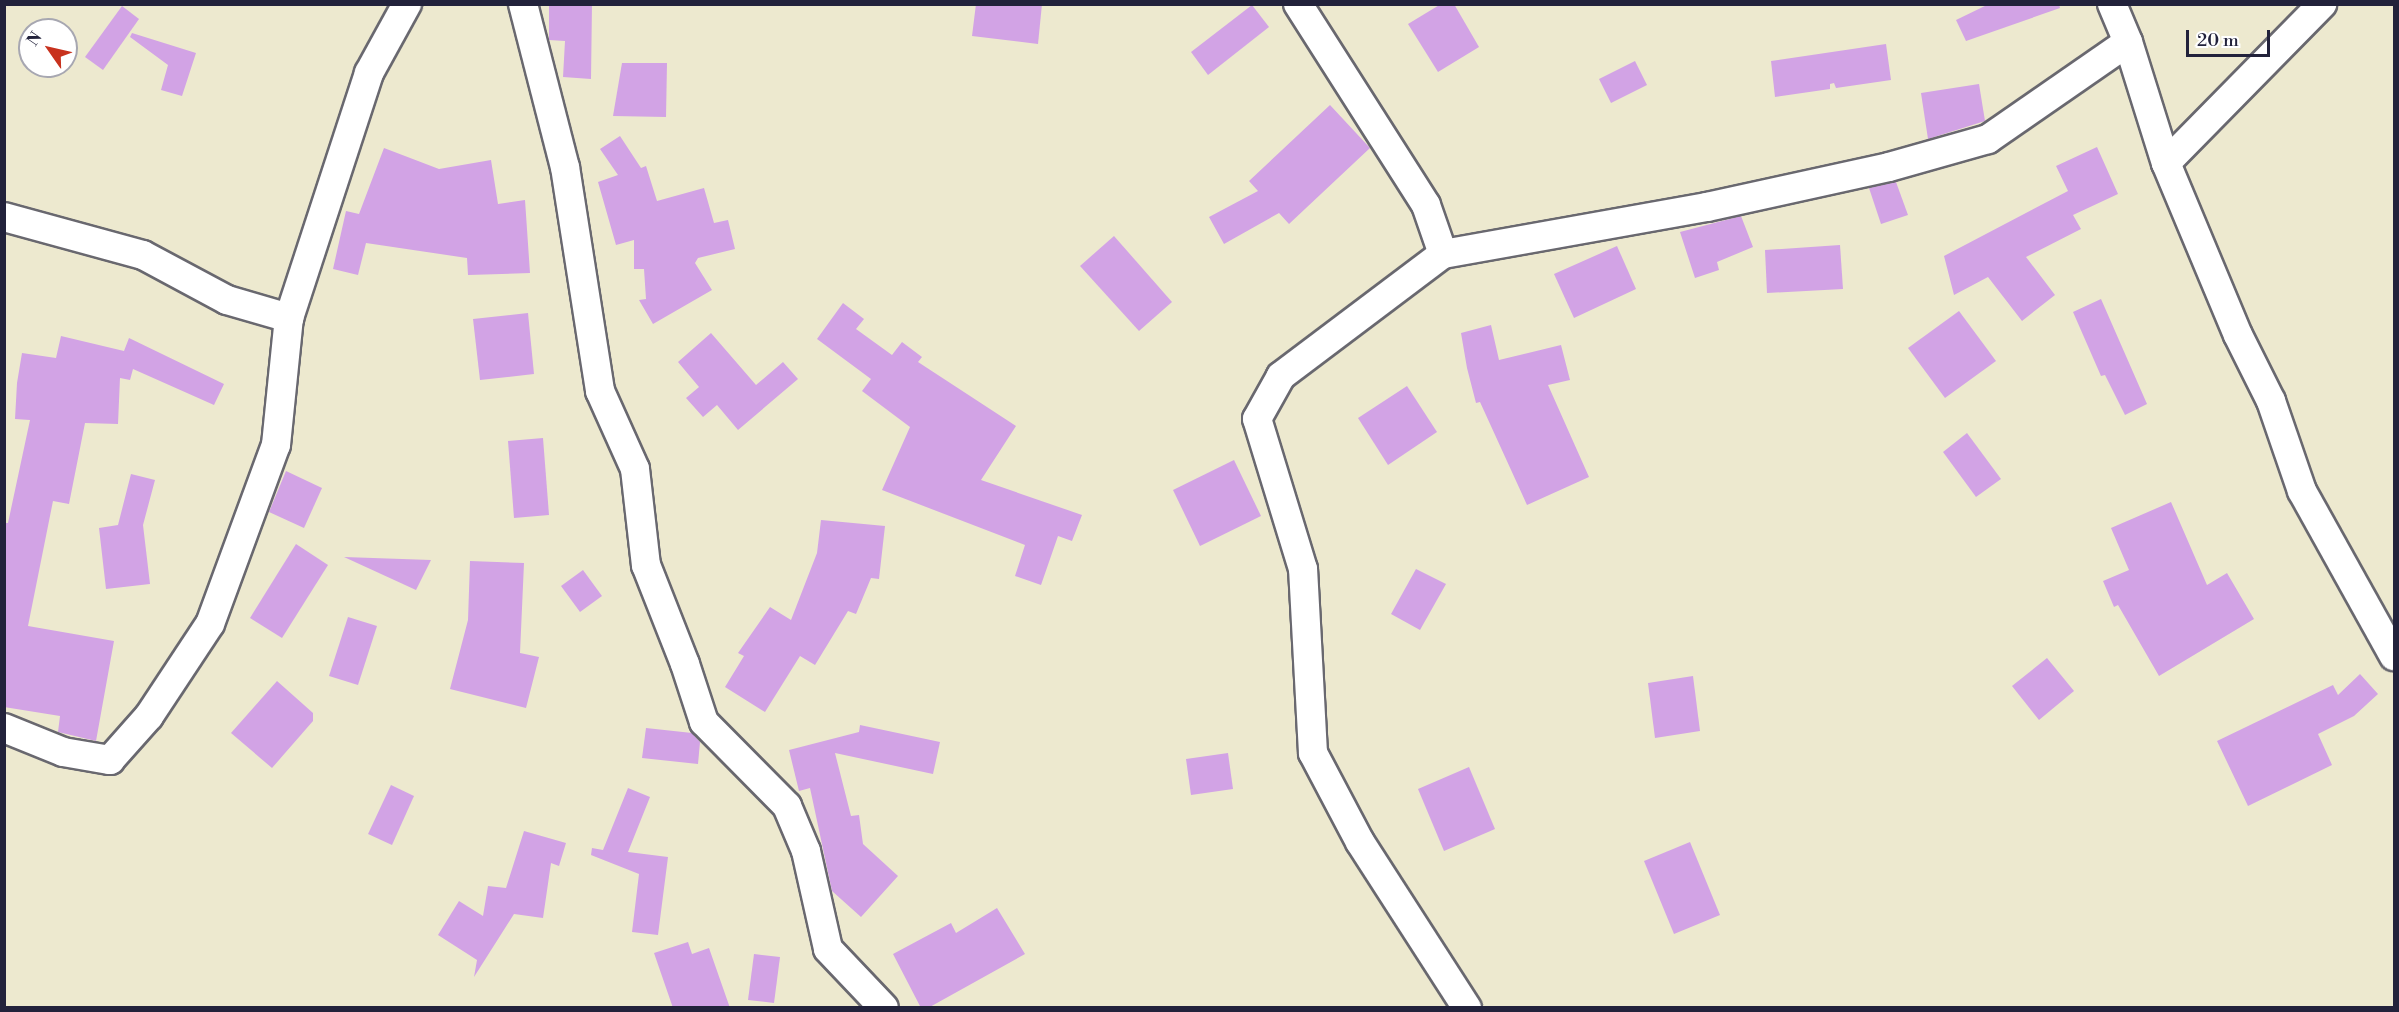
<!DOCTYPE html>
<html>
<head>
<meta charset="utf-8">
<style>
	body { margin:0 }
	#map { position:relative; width:2399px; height:1012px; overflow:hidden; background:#ede9cf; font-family:"Libre Bodoni",serif }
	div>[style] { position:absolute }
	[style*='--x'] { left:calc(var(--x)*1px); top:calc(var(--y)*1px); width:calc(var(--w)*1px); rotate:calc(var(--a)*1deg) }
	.building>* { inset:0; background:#d2a3e5 }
	.roads { filter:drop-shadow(2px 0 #69686f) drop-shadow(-2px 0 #69686f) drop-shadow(0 2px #69686f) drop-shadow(0 -2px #69686f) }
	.minor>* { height:28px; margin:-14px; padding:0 14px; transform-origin:14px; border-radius:14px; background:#fff }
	span { translate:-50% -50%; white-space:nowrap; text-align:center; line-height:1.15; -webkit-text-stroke:5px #fff; paint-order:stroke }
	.frame { position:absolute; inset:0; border:6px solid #22223b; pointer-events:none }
	.north { position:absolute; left:18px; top:18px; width:60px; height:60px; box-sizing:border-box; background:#fff; border:2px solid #a7a7b1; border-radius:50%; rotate:304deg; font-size:16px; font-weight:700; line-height:24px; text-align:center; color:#22223b }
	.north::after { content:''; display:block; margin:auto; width:21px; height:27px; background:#c8321e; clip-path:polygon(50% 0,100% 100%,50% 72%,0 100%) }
	.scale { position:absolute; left:2186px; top:30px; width:84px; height:27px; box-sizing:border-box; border:3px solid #22223b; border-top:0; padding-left:8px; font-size:18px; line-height:21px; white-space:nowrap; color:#22223b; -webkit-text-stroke:4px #fff; paint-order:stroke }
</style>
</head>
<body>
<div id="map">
	<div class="building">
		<div style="clip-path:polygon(549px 4px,592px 4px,591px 79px,563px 77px,565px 41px,549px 40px)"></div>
		<div style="clip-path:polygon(976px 4px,1042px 4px,1038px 44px,972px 36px)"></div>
		<div style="clip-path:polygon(1441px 4px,1454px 4px,1479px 47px,1438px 72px,1408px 24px)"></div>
		<div style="clip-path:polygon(1989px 4px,2059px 4px,2060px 8px,1966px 41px,1956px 20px)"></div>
		<div style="clip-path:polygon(1252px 5px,1269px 27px,1208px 75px,1191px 52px)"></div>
		<div style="clip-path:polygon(122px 6px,139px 19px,103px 70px,85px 57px)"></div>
		<div style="clip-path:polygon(132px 33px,196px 53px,182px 96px,161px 90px,168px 65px,130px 37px)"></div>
		<div style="clip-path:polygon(1886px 44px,1891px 80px,1836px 88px,1834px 83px,1830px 84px,1830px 89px,1775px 97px,1771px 61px)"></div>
		<div style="clip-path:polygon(1635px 61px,1647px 85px,1611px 103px,1599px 79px)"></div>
		<div style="clip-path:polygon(622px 63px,667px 63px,666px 117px,613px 116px)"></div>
		<div style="clip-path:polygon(1979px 84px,1985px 121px,1928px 139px,1921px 93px)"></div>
		<div style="clip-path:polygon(1330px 105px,1370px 148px,1289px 224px,1279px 213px,1224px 244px,1209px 217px,1258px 191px,1249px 181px)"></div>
		<div style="clip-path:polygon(620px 136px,641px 168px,646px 166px,657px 201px,704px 188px,714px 223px,728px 220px,735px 249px,698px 258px,695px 263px,712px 290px,653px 324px,639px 300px,646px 299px,644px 269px,634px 269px,634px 240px,616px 245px,598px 182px,618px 175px,600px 149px)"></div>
		<div style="clip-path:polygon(2097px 147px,2118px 194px,2073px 215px,2081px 229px,2026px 257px,2055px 295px,2022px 321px,1988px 277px,1954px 295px,1944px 256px,2068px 191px,2056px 166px)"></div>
		<div style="clip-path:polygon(384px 148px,439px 169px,491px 160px,498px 204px,525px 200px,530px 273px,468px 275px,467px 258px,366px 243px,358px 275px,333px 269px,346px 211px,359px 214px)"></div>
		<div style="clip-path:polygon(1896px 182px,1908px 215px,1881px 224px,1869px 188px)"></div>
		<div style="clip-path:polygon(1741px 216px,1753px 247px,1717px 262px,1719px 270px,1695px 278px,1680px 232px)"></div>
		<div style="clip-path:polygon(1114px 236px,1172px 302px,1139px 331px,1080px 266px)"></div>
		<div style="clip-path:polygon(1840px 245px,1843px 289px,1767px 293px,1765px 250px)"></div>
		<div style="clip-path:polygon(1617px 246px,1636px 289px,1574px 318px,1554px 274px)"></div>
		<div style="clip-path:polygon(2101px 299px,2147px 404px,2125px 415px,2105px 375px,2101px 376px,2073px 312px)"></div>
		<div style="clip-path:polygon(843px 303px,864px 319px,856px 329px,892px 355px,902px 342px,922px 357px,918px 362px,1016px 426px,981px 480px,1082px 515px,1072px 541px,1058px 536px,1041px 585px,1015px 576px,1025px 545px,882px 490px,910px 427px,862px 391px,871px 379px,817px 339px)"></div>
		<div style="clip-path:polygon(1959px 311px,1996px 361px,1945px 398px,1908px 348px)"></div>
		<div style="clip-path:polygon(528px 313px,534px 374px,480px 380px,473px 319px)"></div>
		<div style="clip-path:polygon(1491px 325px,1499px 360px,1561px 345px,1570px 380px,1548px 385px,1589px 477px,1527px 505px,1480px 402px,1476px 403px,1467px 368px,1461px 333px)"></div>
		<div style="clip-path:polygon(711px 333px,756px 385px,783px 362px,798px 379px,738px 430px,717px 405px,703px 417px,686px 398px,699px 387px,678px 362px)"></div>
		<div style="clip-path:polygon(61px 336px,124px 351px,129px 338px,224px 384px,214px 405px,133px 369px,130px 380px,120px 378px,118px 424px,85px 423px,69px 504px,53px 501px,28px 626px,114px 641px,96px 741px,58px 732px,60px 716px,4px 707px,4px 523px,8px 523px,30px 420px,15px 419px,17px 383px,22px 353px,56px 358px)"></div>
		<div style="clip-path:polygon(1407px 386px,1437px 432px,1388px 465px,1358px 418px)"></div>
		<div style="clip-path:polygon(1967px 433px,2001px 479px,1976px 497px,1943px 452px)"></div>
		<div style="clip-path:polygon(543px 438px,549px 515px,514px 518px,508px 441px)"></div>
		<div style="clip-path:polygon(1234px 460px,1261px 516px,1200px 546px,1173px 490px)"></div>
		<div style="clip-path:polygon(286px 471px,322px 488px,304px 528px,269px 512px)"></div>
		<div style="clip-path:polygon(131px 474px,155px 480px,143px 525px,150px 584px,106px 589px,99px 528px,118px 525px)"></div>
		<div style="clip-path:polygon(2171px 502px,2207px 585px,2227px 573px,2254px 619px,2159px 676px,2118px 605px,2114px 607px,2103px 581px,2129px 570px,2111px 528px)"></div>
		<div style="clip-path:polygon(821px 520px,885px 526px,879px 579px,871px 578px,856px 614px,848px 611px,815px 665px,800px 656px,765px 712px,725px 687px,744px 656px,738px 653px,770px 607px,791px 620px,817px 553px)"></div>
		<div style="clip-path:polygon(296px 544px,328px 565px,282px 638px,250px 618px)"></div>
		<div style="clip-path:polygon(344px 557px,431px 560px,416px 590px)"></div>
		<div style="clip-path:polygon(470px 561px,524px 563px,520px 653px,539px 657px,526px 708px,450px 689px,468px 620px)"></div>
		<div style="clip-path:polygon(1416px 569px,1446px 584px,1420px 630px,1391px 614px)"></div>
		<div style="clip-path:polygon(583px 570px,602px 596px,580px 612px,561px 586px)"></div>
		<div style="clip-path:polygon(348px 617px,377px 626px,358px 685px,329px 676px)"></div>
		<div style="clip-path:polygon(2047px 658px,2074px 691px,2039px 720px,2012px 686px)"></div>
		<div style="clip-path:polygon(2360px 674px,2378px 694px,2354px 716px,2318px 734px,2332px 765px,2248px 806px,2217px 741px,2333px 685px,2338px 695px)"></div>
		<div style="clip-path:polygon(1693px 676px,1700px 731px,1655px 738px,1648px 683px)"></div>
		<div style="clip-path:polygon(277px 681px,313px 713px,313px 721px,272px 768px,231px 733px)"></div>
		<div style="clip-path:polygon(860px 725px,940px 742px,933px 774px,835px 753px,851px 816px,859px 815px,863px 844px,898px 876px,861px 917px,832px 891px,810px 788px,799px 791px,789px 750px,859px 732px)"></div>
		<div style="clip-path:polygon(646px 728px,692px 733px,700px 742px,698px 764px,642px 758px)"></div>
		<div style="clip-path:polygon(1228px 753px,1233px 789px,1191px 795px,1186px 759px)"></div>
		<div style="clip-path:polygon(1469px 767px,1495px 829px,1444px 851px,1418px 789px)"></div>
		<div style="clip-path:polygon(391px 785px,414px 796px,392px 845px,368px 834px)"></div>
		<div style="clip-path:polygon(628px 788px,650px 797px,628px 852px,668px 857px,658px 935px,632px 932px,639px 874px,591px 855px,592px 848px,603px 850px)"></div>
		<div style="clip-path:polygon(524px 831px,566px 843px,559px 866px,551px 863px,543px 918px,514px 914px,474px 977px,477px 960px,438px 935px,459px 901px,483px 916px,488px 886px,506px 888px)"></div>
		<div style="clip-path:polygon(1690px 842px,1720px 915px,1674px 934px,1644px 861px)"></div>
		<div style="clip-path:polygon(997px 908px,1025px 954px,928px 1008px,921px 1008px,893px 954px,951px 923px,956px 933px)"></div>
		<div style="clip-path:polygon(688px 942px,692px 954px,709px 948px,730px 1008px,673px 1008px,654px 953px)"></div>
		<div style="clip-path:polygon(754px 954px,780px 957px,774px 1003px,748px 1000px)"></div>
	</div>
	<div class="roads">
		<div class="minor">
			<div style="--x:523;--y:4;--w:168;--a:75.6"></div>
			<div style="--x:565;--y:167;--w:227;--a:81.1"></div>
			<div style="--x:600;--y:391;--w:85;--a:65.8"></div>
			<div style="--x:635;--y:469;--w:97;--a:83.5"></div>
			<div style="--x:646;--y:565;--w:106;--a:68.5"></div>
			<div style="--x:685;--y:664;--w:61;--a:71.9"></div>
			<div style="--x:704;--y:722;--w:118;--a:45.3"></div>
			<div style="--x:787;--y:806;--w:49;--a:67.1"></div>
			<div style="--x:806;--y:851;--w:100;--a:77.3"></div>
			<div style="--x:828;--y:949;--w:81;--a:46.5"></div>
			<div style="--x:1298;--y:4;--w:238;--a:57.5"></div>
			<div style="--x:1426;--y:205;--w:52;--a:70.9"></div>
			<div style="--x:2112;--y:4;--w:41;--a:67.2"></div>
			<div style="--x:2128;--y:42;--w:127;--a:72.6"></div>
			<div style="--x:2166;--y:163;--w:186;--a:67.3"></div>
			<div style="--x:2238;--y:335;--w:74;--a:63.4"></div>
			<div style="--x:2271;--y:401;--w:95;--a:71"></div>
			<div style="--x:2302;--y:491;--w:189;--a:60.9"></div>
			<div style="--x:2166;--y:163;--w:223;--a:-45.5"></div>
			<div style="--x:4;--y:217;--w:144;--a:15.3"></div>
			<div style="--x:143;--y:255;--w:95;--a:28.2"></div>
			<div style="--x:227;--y:300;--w:65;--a:16.2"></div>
			<div style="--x:4;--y:728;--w:64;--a:22.1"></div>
			<div style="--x:63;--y:752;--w:48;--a:9.7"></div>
			<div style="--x:110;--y:760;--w:59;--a:-48.4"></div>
			<div style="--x:149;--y:716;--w:110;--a:-56.5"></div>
			<div style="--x:210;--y:624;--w:191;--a:-69.8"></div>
			<div style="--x:276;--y:445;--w:128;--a:-84.2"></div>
			<div style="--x:289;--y:318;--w:258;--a:-71.9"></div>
			<div style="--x:369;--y:73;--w:79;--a:-61.2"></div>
			<div style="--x:1467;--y:1008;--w:197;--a:-122.8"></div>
			<div style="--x:1360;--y:842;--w:101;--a:-117.8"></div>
			<div style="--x:1313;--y:753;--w:184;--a:-93.1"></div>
			<div style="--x:1303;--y:569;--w:157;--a:-107"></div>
			<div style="--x:1257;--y:419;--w:49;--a:-60.8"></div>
			<div style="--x:1281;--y:376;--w:203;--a:-37"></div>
			<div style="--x:1443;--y:254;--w:268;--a:-10.1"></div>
			<div style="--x:1707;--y:207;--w:186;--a:-12.4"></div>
			<div style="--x:1889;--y:167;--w:103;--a:-15.8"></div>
			<div style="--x:1988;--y:139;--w:170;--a:-34.7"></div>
		</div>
	</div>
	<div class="frame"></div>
	<div class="north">N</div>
	<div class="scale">20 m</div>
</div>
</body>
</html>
